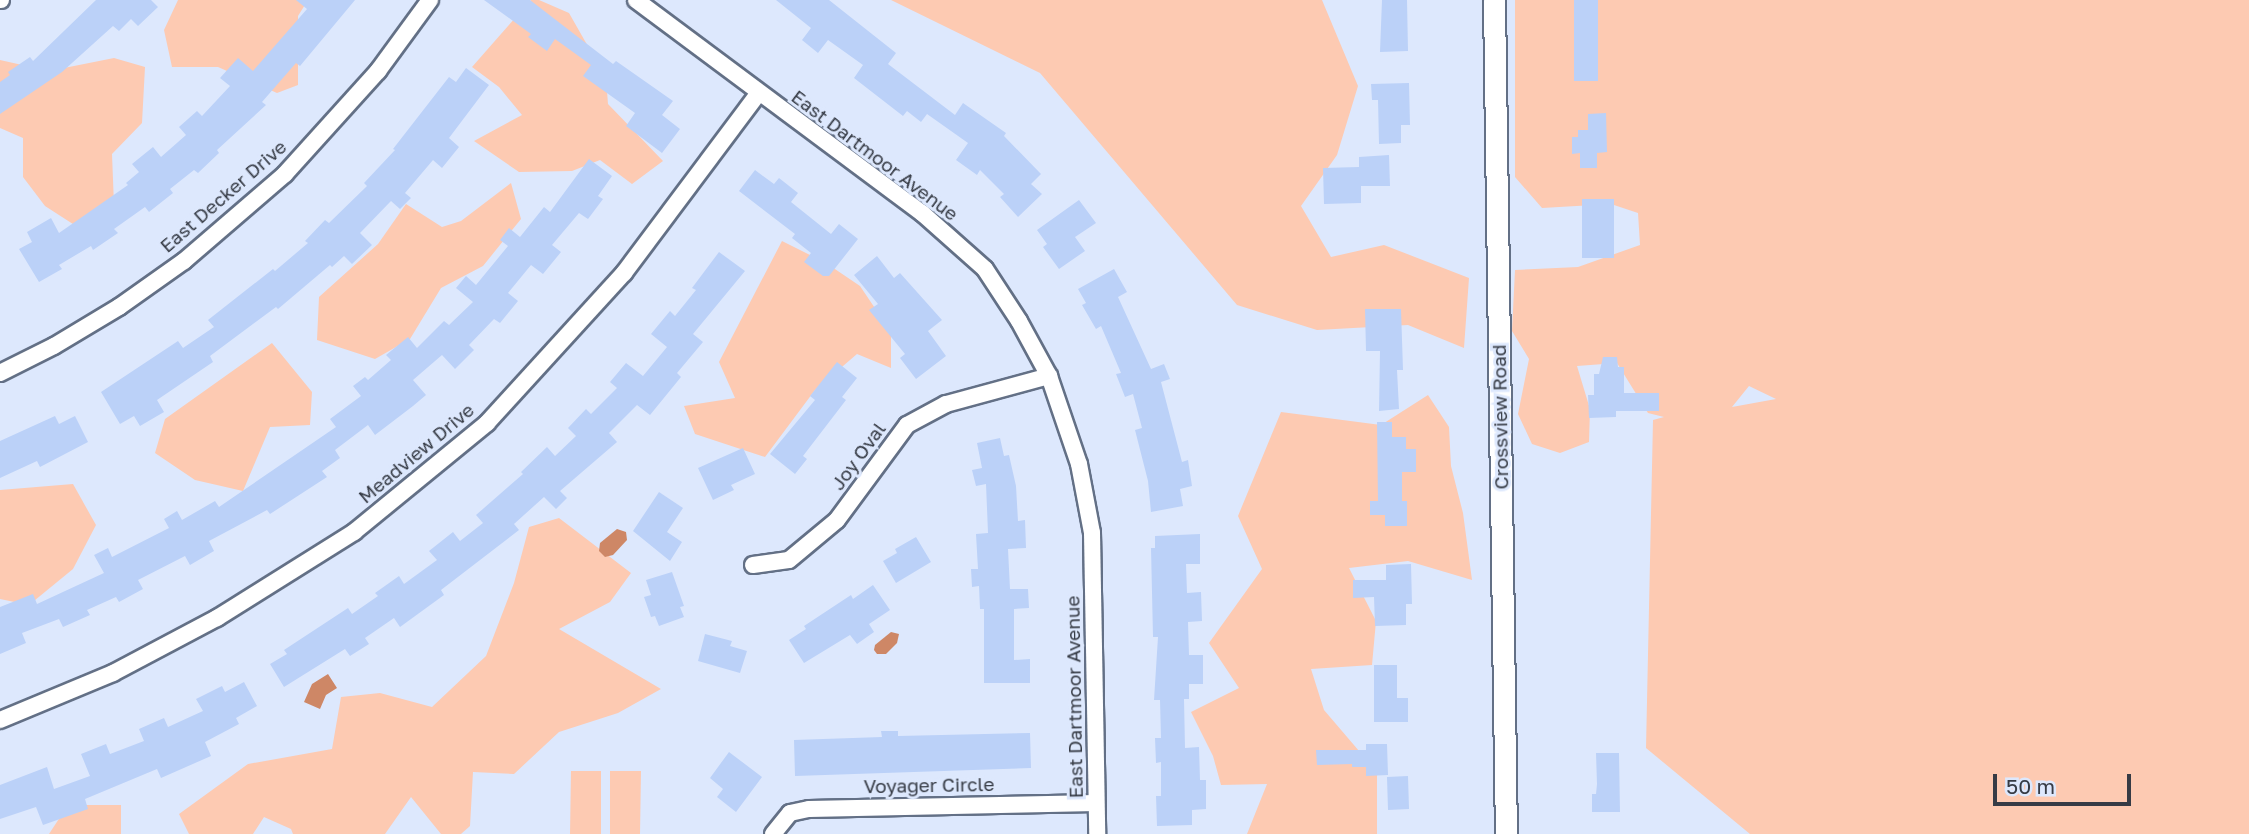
<!DOCTYPE html>
<html>
<head>
<meta charset="utf-8">
<style>
	body { margin:0 }
	#map { position:relative; width:2249px; height:834px; overflow:hidden; background:#dde8fd; font-family:"Golos Text",sans-serif }
	div>[style] { position:absolute }
	[style*='--x'] { left:calc(var(--x)*1px); top:calc(var(--y)*1px); width:calc(var(--w)*1px); rotate:calc(var(--a)*1deg) }
	.green>* { inset:0; background:#fdcab2 }
	.water>* { inset:0; background:#ce8766 }
	.building>* { inset:0; background:#bbd1f8 }
	.roads { filter:drop-shadow(2px 0 #637086) drop-shadow(-2px 0 #637086) drop-shadow(0 2px #637086) drop-shadow(0 -2px #637086) }
	.minor>* { height:16px; margin:-8px; padding:0 8px; transform-origin:8px; border-radius:8px; background:#fff }
	.tertiary>* { height:21px; margin:-10.5px; padding:0 10.5px; transform-origin:10.5px; border-radius:10.5px; background:#fff }
	span { translate:-50% -50%; white-space:nowrap; text-align:center; line-height:1.15; -webkit-text-stroke:6px #dde8fd; paint-order:stroke }
	.street-label { font-size:19px; color:#363b45 }
	.scale { position:absolute; left:1993px; top:774px; width:138px; height:32px; box-sizing:border-box; border:4px solid #363b45; border-top:0; padding-left:9px; font-size:21px; line-height:24px; white-space:nowrap; color:#363b45; -webkit-text-stroke:5px #dde8fd; paint-order:stroke }
</style>
</head>
<body>
<div id="map">
	<div class="green">
		<div style="clip-path:polygon(178px 0,308px 0,298px 16px,298px 85px,277px 93px,218px 67px,172px 67px,164px 30px)"></div>
		<div style="clip-path:polygon(531px 0,539px 0,569px 13px,606px 78px,608px 104px,663px 161px,632px 184px,600px 160px,572px 171px,519px 172px,474px 141px,522px 115px,499px 87px,472px 67px)"></div>
		<div style="clip-path:polygon(891px 0,1322px 0,1358px 86px,1337px 155px,1301px 206px,1331px 257px,1384px 245px,1469px 278px,1464px 348px,1408px 325px,1317px 330px,1237px 305px,1040px 73px)"></div>
		<div style="clip-path:polygon(evenodd,1515px 0,2249px 0,2249px 834px,1750px 834px,1646px 748px,1653px 420px,1664px 417px,1648px 413px,1617px 363px,1577px 366px,1590px 409px,1589px 442px,1560px 453px,1532px 444px,1518px 414px,1529px 359px,1512px 331px,1515px 270px,1578px 267px,1640px 245px,1638px 213px,1611px 204px,1542px 208px,1515px 177px,1515px 0,1749px 386px,1776px 399px,1732px 407px,1749px 386px)"></div>
		<div style="clip-path:polygon(114px 58px,145px 67px,142px 123px,112px 154px,114px 205px,76px 226px,45px 206px,23px 177px,23px 138px,0 128px,0 60px,49px 71px)"></div>
		<div style="clip-path:polygon(511px 183px,521px 219px,483px 266px,441px 288px,410px 339px,375px 359px,317px 340px,319px 297px,378px 244px,406px 204px,442px 227px,461px 221px)"></div>
		<div style="clip-path:polygon(782px 241px,826px 263px,860px 286px,891px 332px,891px 368px,857px 354px,815px 390px,765px 457px,695px 434px,684px 406px,735px 398px,719px 362px)"></div>
		<div style="clip-path:polygon(272px 343px,312px 392px,310px 425px,270px 427px,243px 491px,195px 480px,155px 453px,165px 419px)"></div>
		<div style="clip-path:polygon(1428px 395px,1449px 427px,1451px 466px,1463px 513px,1472px 580px,1408px 561px,1349px 568px,1376px 621px,1372px 665px,1311px 669px,1324px 710px,1377px 772px,1377px 834px,1247px 834px,1267px 784px,1221px 785px,1213px 756px,1191px 712px,1239px 688px,1209px 643px,1262px 569px,1238px 516px,1281px 412px,1381px 425px)"></div>
		<div style="clip-path:polygon(73px 484px,96px 525px,73px 569px,29px 605px,0 599px,0 490px)"></div>
		<div style="clip-path:polygon(559px 518px,631px 573px,610px 602px,559px 629px,661px 689px,618px 713px,559px 732px,514px 774px,473px 772px,470px 826px,461px 834px,441px 834px,411px 797px,385px 834px,293px 834px,291px 829px,264px 817px,253px 834px,189px 834px,179px 814px,248px 764px,332px 749px,341px 697px,380px 693px,432px 707px,486px 656px,514px 583px,529px 527px)"></div>
		<div style="clip-path:polygon(571px 771px,601px 771px,601px 834px,570px 834px)"></div>
		<div style="clip-path:polygon(610px 771px,641px 771px,640px 834px,610px 834px)"></div>
		<div style="clip-path:polygon(68px 805px,121px 805px,121px 834px,49px 834px)"></div>
	</div>
	<div class="water">
		<div style="clip-path:polygon(617px 529px,626px 532px,627px 540px,613px 555px,605px 557px,599px 551px,600px 543px)"></div>
		<div style="clip-path:polygon(891px 632px,899px 634px,897px 643px,886px 654px,877px 654px,874px 650px,875px 645px)"></div>
		<div style="clip-path:polygon(328px 674px,337px 688px,326px 695px,320px 709px,304px 702px,312px 684px)"></div>
	</div>
	<div class="building">
		<div style="clip-path:polygon(96px 0,151px 0,158px 7px,138px 26px,131px 19px,119px 31px,113px 26px,62px 72px,0 114px,0 82px,10px 75px,8px 72px,30px 57px,33px 61px)"></div>
		<div style="clip-path:polygon(296px 0,355px 0,300px 66px,296px 63px,262px 102px,266px 105px,217px 150px,219px 153px,198px 173px,194px 170px,170px 189px,173px 193px,149px 212px,145px 207px,114px 229px,118px 233px,93px 250px,91px 246px,59px 265px,62px 269px,39px 282px,19px 249px,32px 242px,27px 232px,51px 218px,59px 233px,128px 185px,126px 183px,139px 172px,132px 164px,153px 147px,161px 157px,186px 135px,179px 127px,197px 111px,202px 116px,230px 86px,220px 78px,238px 58px,253px 71px,307px 9px)"></div>
		<div style="clip-path:polygon(484px 0,530px 0,613px 64px,616px 61px,673px 101px,662px 115px,680px 129px,662px 153px,626px 126px,635px 113px,583px 76px,591px 65px,555px 39px,547px 51px,528px 37px,531px 34px)"></div>
		<div style="clip-path:polygon(776px 0,829px 0,896px 53px,888px 64px,955px 115px,963px 103px,1006px 133px,1004px 136px,1041px 174px,1031px 184px,1042px 194px,1018px 217px,1000px 197px,1004px 194px,980px 170px,977px 175px,956px 160px,968px 143px,927px 114px,921px 122px,907px 111px,903px 116px,854px 78px,863px 65px,828px 40px,818px 53px,802px 40px,811px 28px)"></div>
		<div style="clip-path:polygon(1382px 0,1407px 0,1408px 51px,1380px 52px)"></div>
		<div style="clip-path:polygon(1574px 0,1598px 0,1598px 81px,1574px 81px)"></div>
		<div style="clip-path:polygon(466px 68px,489px 85px,449px 138px,459px 147px,442px 168px,433px 160px,405px 193px,411px 198px,400px 209px,391px 201px,360px 233px,372px 245px,352px 264px,344px 256px,332px 267px,330px 265px,278px 309px,276px 307px,210px 356px,213px 362px,157px 400px,164px 412px,140px 426px,134px 416px,120px 424px,101px 392px,178px 341px,183px 348px,214px 327px,208px 320px,273px 269px,275px 271px,308px 243px,305px 241px,325px 220px,329px 223px,367px 186px,364px 183px,395px 150px,393px 149px,449px 77px,456px 82px)"></div>
		<div style="clip-path:polygon(1409px 83px,1410px 125px,1401px 125px,1401px 143px,1379px 144px,1378px 100px,1372px 100px,1371px 84px)"></div>
		<div style="clip-path:polygon(1606px 113px,1607px 152px,1597px 153px,1597px 168px,1580px 168px,1580px 153px,1572px 154px,1572px 137px,1578px 137px,1578px 130px,1588px 130px,1588px 114px)"></div>
		<div style="clip-path:polygon(1389px 155px,1390px 186px,1361px 186px,1361px 203px,1324px 204px,1323px 168px,1359px 167px,1359px 157px)"></div>
		<div style="clip-path:polygon(589px 159px,612px 176px,598px 196px,603px 199px,588px 219px,579px 213px,552px 245px,561px 252px,543px 274px,531px 265px,508px 293px,518px 301px,500px 323px,494px 319px,469px 345px,474px 350px,455px 369px,442px 355px,413px 380px,426px 395px,413px 406px,375px 435px,368px 425px,335px 450px,340px 458px,322px 471px,327px 477px,270px 514px,267px 510px,209px 541px,214px 551px,190px 565px,185px 556px,138px 580px,143px 589px,119px 602px,116px 597px,87px 610px,90px 615px,63px 627px,59px 619px,22px 633px,26px 643px,0 654px,0 607px,33px 594px,37px 604px,104px 573px,94px 555px,108px 548px,112px 557px,169px 528px,164px 519px,177px 511px,182px 520px,215px 501px,219px 507px,336px 427px,330px 419px,361px 396px,353px 386px,365px 377px,368px 380px,391px 360px,386px 355px,408px 337px,417px 348px,444px 321px,449px 325px,473px 302px,456px 288px,466px 276px,476px 285px,508px 246px,500px 240px,509px 228px,520px 237px,544px 207px,550px 212px)"></div>
		<div style="clip-path:polygon(755px 170px,774px 184px,779px 178px,798px 193px,791px 202px,831px 234px,839px 224px,858px 239px,829px 276px,823px 276px,804px 262px,811px 253px,792px 238px,795px 234px,739px 191px)"></div>
		<div style="clip-path:polygon(1582px 199px,1614px 199px,1614px 258px,1582px 258px)"></div>
		<div style="clip-path:polygon(1079px 200px,1096px 223px,1075px 237px,1085px 251px,1059px 269px,1043px 247px,1047px 244px,1037px 230px)"></div>
		<div style="clip-path:polygon(719px 252px,745px 271px,693px 334px,703px 342px,677px 373px,681px 377px,650px 415px,637px 405px,609px 433px,617px 442px,560px 491px,567px 498px,556px 509px,544px 497px,514px 524px,519px 530px,441px 590px,444px 595px,400px 627px,394px 618px,365px 638px,369px 644px,350px 656px,345px 649px,284px 687px,270px 664px,287px 654px,284px 650px,348px 608px,352px 614px,378px 596px,375px 593px,399px 576px,404px 584px,437px 560px,429px 551px,453px 532px,460px 541px,483px 523px,476px 515px,523px 474px,521px 472px,547px 447px,555px 456px,576px 436px,568px 428px,586px 409px,591px 414px,617px 388px,610px 382px,626px 363px,643px 376px,667px 347px,651px 334px,670px 311px,675px 316px,696px 290px,692px 288px)"></div>
		<div style="clip-path:polygon(877px 256px,894px 278px,900px 273px,942px 320px,928px 331px,946px 356px,916px 379px,900px 358px,905px 354px,869px 310px,878px 304px,854px 275px)"></div>
		<div style="clip-path:polygon(1114px 269px,1127px 292px,1118px 297px,1151px 369px,1164px 364px,1170px 379px,1161px 382px,1182px 462px,1188px 460px,1192px 486px,1180px 489px,1183px 506px,1151px 512px,1148px 481px,1135px 430px,1142px 428px,1133px 394px,1125px 397px,1116px 374px,1121px 373px,1101px 326px,1096px 329px,1082px 305px,1086px 303px,1078px 289px)"></div>
		<div style="clip-path:polygon(1365px 309px,1401px 309px,1403px 370px,1397px 370px,1399px 409px,1379px 411px,1380px 351px,1366px 351px)"></div>
		<div style="clip-path:polygon(1603px 357px,1617px 357px,1618px 367px,1624px 367px,1624px 393px,1659px 393px,1659px 411px,1616px 411px,1616px 417px,1589px 418px,1588px 395px,1594px 395px,1594px 374px,1599px 374px)"></div>
		<div style="clip-path:polygon(837px 362px,857px 378px,842px 397px,846px 400px,803px 456px,807px 459px,795px 474px,770px 454px,815px 400px,810px 396px)"></div>
		<div style="clip-path:polygon(55px 416px,59px 424px,75px 416px,88px 442px,40px 467px,37px 461px,0 478px,0 441px)"></div>
		<div style="clip-path:polygon(1377px 422px,1392px 422px,1392px 437px,1406px 437px,1406px 449px,1416px 449px,1416px 472px,1402px 472px,1402px 501px,1407px 501px,1407px 526px,1385px 526px,1385px 515px,1370px 515px,1370px 501px,1378px 501px)"></div>
		<div style="clip-path:polygon(1000px 438px,1004px 456px,1009px 455px,1016px 486px,1018px 521px,1025px 520px,1026px 548px,1008px 549px,1010px 589px,1028px 589px,1029px 608px,1014px 609px,1014px 660px,1030px 659px,1030px 683px,984px 683px,984px 609px,980px 609px,979px 586px,972px 587px,971px 569px,978px 569px,976px 534px,988px 533px,986px 484px,976px 486px,972px 470px,982px 468px,977px 443px)"></div>
		<div style="clip-path:polygon(743px 448px,755px 474px,731px 485px,734px 490px,713px 500px,698px 468px)"></div>
		<div style="clip-path:polygon(659px 492px,683px 508px,667px 532px,682px 542px,670px 561px,633px 531px)"></div>
		<div style="clip-path:polygon(1200px 534px,1200px 564px,1186px 564px,1187px 593px,1201px 592px,1202px 621px,1188px 622px,1189px 655px,1203px 655px,1203px 684px,1189px 684px,1189px 699px,1184px 699px,1185px 748px,1199px 747px,1200px 780px,1206px 780px,1206px 809px,1192px 810px,1192px 825px,1157px 826px,1156px 796px,1161px 796px,1161px 762px,1156px 763px,1155px 738px,1161px 738px,1160px 700px,1154px 700px,1158px 637px,1153px 637px,1151px 548px,1155px 548px,1155px 536px)"></div>
		<div style="clip-path:polygon(916px 537px,931px 562px,896px 583px,883px 561px,897px 553px,895px 549px)"></div>
		<div style="clip-path:polygon(1411px 564px,1412px 604px,1406px 604px,1406px 625px,1375px 626px,1374px 597px,1353px 598px,1353px 580px,1386px 580px,1386px 565px)"></div>
		<div style="clip-path:polygon(672px 572px,684px 606px,680px 607px,684px 617px,659px 626px,655px 616px,651px 617px,644px 597px,651px 595px,646px 580px)"></div>
		<div style="clip-path:polygon(873px 585px,890px 610px,869px 624px,874px 632px,857px 644px,850px 635px,804px 663px,789px 640px,806px 629px,804px 626px,851px 595px,853px 599px)"></div>
		<div style="clip-path:polygon(705px 634px,732px 641px,730px 646px,747px 651px,740px 673px,698px 661px)"></div>
		<div style="clip-path:polygon(1374px 665px,1397px 665px,1397px 698px,1408px 698px,1408px 722px,1374px 722px)"></div>
		<div style="clip-path:polygon(244px 682px,257px 706px,236px 718px,239px 724px,205px 742px,211px 756px,161px 778px,157px 769px,85px 799px,88px 809px,43px 825px,36px 807px,0 819px,0 785px,47px 767px,54px 789px,90px 776px,81px 754px,106px 744px,110px 754px,144px 741px,139px 729px,164px 718px,168px 727px,203px 711px,196px 699px,222px 686px,225px 692px)"></div>
		<div style="clip-path:polygon(881px 731px,898px 731px,898px 736px,1030px 733px,1031px 768px,795px 776px,794px 740px,882px 737px)"></div>
		<div style="clip-path:polygon(1366px 744px,1387px 744px,1388px 775px,1366px 776px,1366px 767px,1352px 767px,1352px 764px,1317px 765px,1316px 750px,1366px 750px)"></div>
		<div style="clip-path:polygon(729px 752px,762px 777px,736px 812px,717px 797px,723px 789px,710px 778px)"></div>
		<div style="clip-path:polygon(1596px 753px,1619px 753px,1620px 812px,1592px 812px,1592px 794px,1596px 794px,1597px 784px)"></div>
		<div style="clip-path:polygon(1408px 776px,1409px 809px,1388px 810px,1387px 777px)"></div>
	</div>
	<div class="roads">
		<div class="minor">
			<div style="--x:0;--y:0;--w:1;--a:0"></div>
			<div style="--x:636;--y:0;--w:357;--a:36.7"></div>
			<div style="--x:922;--y:213;--w:84;--a:41.6"></div>
			<div style="--x:985;--y:269;--w:62;--a:56.8"></div>
			<div style="--x:1019;--y:321;--w:63;--a:61.4"></div>
			<div style="--x:1049;--y:376;--w:93;--a:71.2"></div>
			<div style="--x:1079;--y:464;--w:70;--a:79.3"></div>
			<div style="--x:1092;--y:533;--w:301;--a:89"></div>
			<div style="--x:0;--y:373;--w:60;--a:-26.6"></div>
			<div style="--x:54;--y:346;--w:76;--a:-31"></div>
			<div style="--x:119;--y:307;--w:80;--a:-35.3"></div>
			<div style="--x:184;--y:261;--w:133;--a:-40.7"></div>
			<div style="--x:285;--y:174;--w:139;--a:-47.9"></div>
			<div style="--x:378;--y:71;--w:88;--a:-53.8"></div>
			<div style="--x:753;--y:565;--w:36;--a:-8"></div>
			<div style="--x:789;--y:560;--w:62;--a:-39.8"></div>
			<div style="--x:837;--y:520;--w:118;--a:-53.6"></div>
			<div style="--x:907;--y:425;--w:44;--a:-28.3"></div>
			<div style="--x:946;--y:404;--w:107;--a:-15.2"></div>
			<div style="--x:0;--y:720;--w:122;--a:-22.6"></div>
			<div style="--x:113;--y:673;--w:118;--a:-27.9"></div>
			<div style="--x:217;--y:618;--w:162;--a:-32.1"></div>
			<div style="--x:354;--y:532;--w:172;--a:-39.3"></div>
			<div style="--x:487;--y:423;--w:203;--a:-47.6"></div>
			<div style="--x:624;--y:273;--w:224;--a:-53.2"></div>
			<div style="--x:773;--y:834;--w:27;--a:-51"></div>
			<div style="--x:790;--y:813;--w:19;--a:-12"></div>
			<div style="--x:809;--y:809;--w:287;--a:-1.2"></div>
		</div>
		<div class="tertiary">
			<div style="--x:1494;--y:0;--w:834;--a:89.18"></div>
		</div>
	</div>
	<div class="street-label">
		<span style="left:875px;top:155px;rotate:37deg">East Dartmoor Avenue</span>
		<span style="left:223px;top:196px;rotate:-41deg">East Decker Drive</span>
		<span style="left:1500px;top:417px;rotate:-91deg">Crossview Road</span>
		<span style="left:416px;top:453px;rotate:-40deg">Meadview Drive</span>
		<span style="left:858px;top:456px;rotate:-54deg">Joy Oval</span>
		<span style="left:1074px;top:697px;rotate:-91deg">East Dartmoor Avenue</span>
		<span style="left:929px;top:785px;rotate:-1deg">Voyager Circle</span>
	</div>
	<div class="scale">50 m</div>
</div>
</body>
</html>
